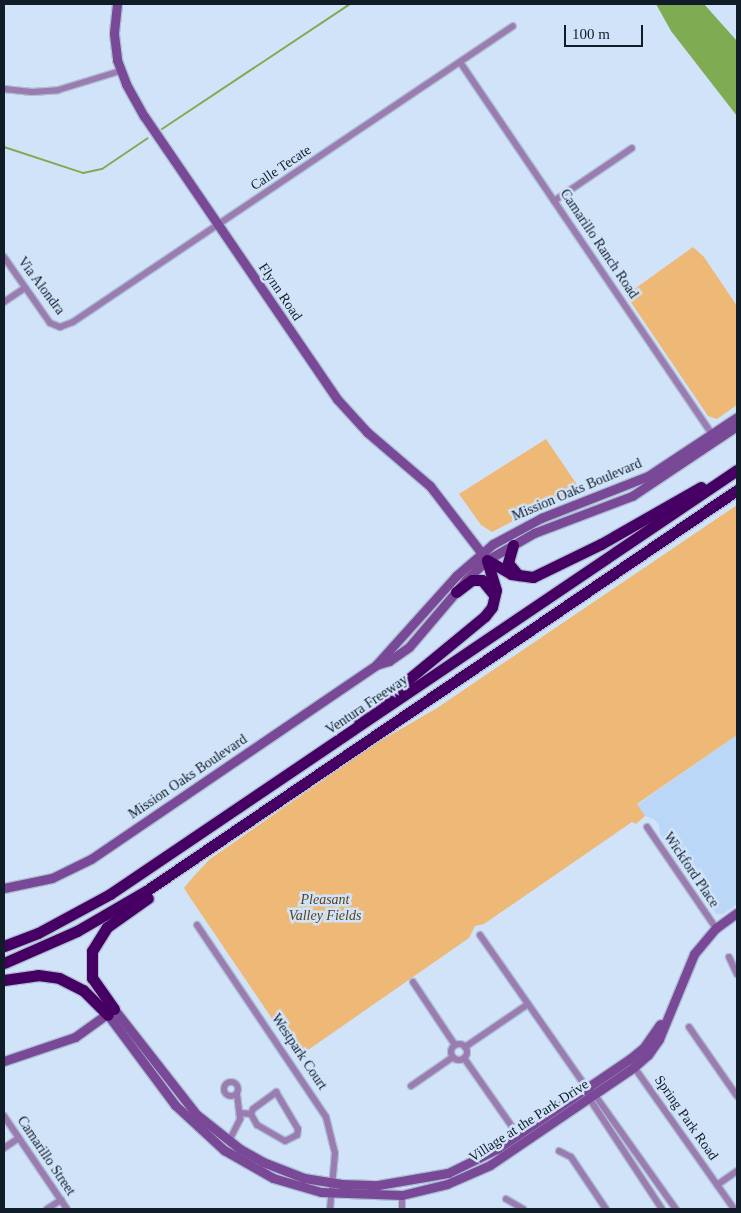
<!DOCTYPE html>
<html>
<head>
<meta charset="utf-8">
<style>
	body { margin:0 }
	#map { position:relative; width:741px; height:1213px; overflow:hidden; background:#d0e3f8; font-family:"Times New Roman",serif }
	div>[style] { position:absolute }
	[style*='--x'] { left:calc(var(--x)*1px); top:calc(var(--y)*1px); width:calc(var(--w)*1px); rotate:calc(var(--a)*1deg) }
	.built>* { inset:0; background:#bad7f7 }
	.green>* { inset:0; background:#eeb977 }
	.water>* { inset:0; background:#7fac52 }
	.stream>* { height:2px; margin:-1px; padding:0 1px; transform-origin:1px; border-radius:1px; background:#7fac52 }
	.roads { filter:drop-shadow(1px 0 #adbfd3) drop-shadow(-1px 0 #adbfd3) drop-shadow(0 1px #adbfd3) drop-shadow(0 -1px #adbfd3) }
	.street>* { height:6px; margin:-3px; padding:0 3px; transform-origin:3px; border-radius:3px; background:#9b7cb1 }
	.street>.ring { margin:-3px; padding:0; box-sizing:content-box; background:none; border:6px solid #9b7cb1; border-radius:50% }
	.secondary>* { height:9px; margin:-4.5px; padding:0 4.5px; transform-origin:4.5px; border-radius:4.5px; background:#794997 }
	.highway>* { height:11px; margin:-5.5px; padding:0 5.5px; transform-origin:5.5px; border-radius:5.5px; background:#460064 }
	span { translate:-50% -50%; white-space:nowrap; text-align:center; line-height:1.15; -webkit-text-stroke:5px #d0e3f8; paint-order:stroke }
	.street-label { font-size:14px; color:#101c28 }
	.park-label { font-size:14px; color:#5d411d; font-style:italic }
	.frame { position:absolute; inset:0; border:5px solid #101c28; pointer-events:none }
	.scale { position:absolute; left:564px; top:25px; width:79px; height:22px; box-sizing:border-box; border:2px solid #101c28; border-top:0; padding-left:6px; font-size:15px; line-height:18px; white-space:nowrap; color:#101c28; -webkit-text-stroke:4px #d0e3f8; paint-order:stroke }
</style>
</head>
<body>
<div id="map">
	<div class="built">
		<div style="clip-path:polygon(737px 735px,737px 904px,723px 914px,716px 914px,660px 834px,659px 825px,654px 819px,645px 816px,637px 805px)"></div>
	</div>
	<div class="green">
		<div style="clip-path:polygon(693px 247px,704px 257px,737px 306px,737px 405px,717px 419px,708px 416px,626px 295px)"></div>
		<div style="clip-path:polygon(546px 439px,580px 489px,574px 496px,548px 503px,492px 532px,481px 525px,459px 494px)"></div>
		<div style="clip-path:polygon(737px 505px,737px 735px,637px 804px,645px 816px,636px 824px,632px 822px,484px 924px,475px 926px,469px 938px,298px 1057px,189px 896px,184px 888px,194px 876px,210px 859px,375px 744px,437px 708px)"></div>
	</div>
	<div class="water">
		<div style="clip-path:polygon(656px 4px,704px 4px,737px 41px,737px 116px,671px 31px)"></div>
	</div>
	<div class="stream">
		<div style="--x:162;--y:129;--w:226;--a:-33.6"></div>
		<div style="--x:4;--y:147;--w:83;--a:18.2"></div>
		<div style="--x:83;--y:173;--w:19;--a:-12"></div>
		<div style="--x:102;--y:169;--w:55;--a:-34"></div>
	</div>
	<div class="roads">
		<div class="street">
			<div style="--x:460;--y:62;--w:451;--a:55.9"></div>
			<div style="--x:4;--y:89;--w:28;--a:6"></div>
			<div style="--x:32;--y:92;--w:26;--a:-4"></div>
			<div style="--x:58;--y:90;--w:65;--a:-17"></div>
			<div style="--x:554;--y:201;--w:94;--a:-34.2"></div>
			<div style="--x:4;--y:257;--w:80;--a:55.1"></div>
			<div style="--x:50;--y:323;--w:11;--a:22"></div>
			<div style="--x:60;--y:327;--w:14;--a:-21"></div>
			<div style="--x:73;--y:322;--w:530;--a:-33.93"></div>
			<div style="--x:4;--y:302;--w:25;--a:-34"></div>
			<div style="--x:647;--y:827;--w:122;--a:55.7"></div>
			<div style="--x:197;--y:925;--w:231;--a:56.1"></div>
			<div style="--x:326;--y:1117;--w:37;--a:76"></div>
			<div style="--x:335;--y:1153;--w:56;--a:95.1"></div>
			<div style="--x:480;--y:935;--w:178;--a:55.1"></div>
			<div style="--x:582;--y:1081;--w:18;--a:68"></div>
			<div style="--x:589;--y:1098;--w:133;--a:56.7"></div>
			<div style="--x:729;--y:957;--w:19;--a:65"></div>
			<div style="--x:413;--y:982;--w:76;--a:56.3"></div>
			<div style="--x:689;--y:1027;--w:84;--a:55.2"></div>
			<div class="ring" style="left:451px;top:1044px;width:10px;height:10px"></div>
			<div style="--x:465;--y:1047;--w:76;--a:-34.3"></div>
			<div style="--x:464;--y:1058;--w:94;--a:55"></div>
			<div style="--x:634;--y:1067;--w:174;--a:54.8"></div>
			<div class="ring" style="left:224px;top:1082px;width:8px;height:8px"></div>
			<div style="--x:411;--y:1086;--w:51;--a:-34.6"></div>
			<div style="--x:592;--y:1091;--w:145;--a:54.6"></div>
			<div style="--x:240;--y:1113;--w:11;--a:5"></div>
			<div style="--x:251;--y:1114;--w:5;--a:-68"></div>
			<div style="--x:253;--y:1109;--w:29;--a:-36"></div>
			<div style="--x:276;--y:1092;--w:43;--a:59.3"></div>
			<div style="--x:298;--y:1129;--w:6;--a:99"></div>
			<div style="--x:297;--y:1135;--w:13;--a:153"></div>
			<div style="--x:285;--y:1141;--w:32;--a:-150"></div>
			<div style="--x:257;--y:1125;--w:13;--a:-119"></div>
			<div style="--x:4;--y:1116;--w:112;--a:55.9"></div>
			<div style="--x:229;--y:1141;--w:25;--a:-63"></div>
			<div style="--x:240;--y:1119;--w:26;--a:-97"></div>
			<div style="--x:4;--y:1148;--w:18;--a:-34"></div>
			<div style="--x:559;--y:1151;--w:13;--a:27"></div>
			<div style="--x:571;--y:1157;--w:63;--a:56.1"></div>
			<div style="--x:717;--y:1185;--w:24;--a:-35"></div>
			<div style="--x:402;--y:1195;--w:14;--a:90"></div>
			<div style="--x:506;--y:1199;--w:20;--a:30"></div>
			<div style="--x:47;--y:1209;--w:17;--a:-33"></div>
		</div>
		<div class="secondary">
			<div style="--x:117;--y:4;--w:30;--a:96"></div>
			<div style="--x:114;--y:34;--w:26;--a:83"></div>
			<div style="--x:117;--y:60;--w:26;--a:69"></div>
			<div style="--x:126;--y:84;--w:37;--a:61"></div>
			<div style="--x:144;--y:116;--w:343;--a:55.7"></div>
			<div style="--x:337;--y:399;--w:45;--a:47.7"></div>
			<div style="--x:367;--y:432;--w:83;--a:40.6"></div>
			<div style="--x:430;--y:486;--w:93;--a:52.4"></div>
			<div style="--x:376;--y:665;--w:120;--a:-48"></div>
			<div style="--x:456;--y:576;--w:49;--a:-40.9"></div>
			<div style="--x:493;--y:544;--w:55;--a:-28.4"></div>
			<div style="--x:541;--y:518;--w:115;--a:-21.4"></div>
			<div style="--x:648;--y:476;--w:107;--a:-33.5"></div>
			<div style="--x:4;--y:888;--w:49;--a:-11.8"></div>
			<div style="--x:52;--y:878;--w:43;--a:-26"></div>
			<div style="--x:91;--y:859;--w:345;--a:-34.2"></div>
			<div style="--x:376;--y:665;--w:14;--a:-17"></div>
			<div style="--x:389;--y:661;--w:24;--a:-35"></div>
			<div style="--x:409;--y:647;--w:88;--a:-49.6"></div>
			<div style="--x:466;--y:580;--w:29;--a:-44"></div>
			<div style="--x:487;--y:560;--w:54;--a:-29.9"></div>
			<div style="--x:534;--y:533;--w:105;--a:-20.7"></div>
			<div style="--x:632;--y:496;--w:126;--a:-33.7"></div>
			<div style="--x:108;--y:1015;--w:112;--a:53.3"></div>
			<div style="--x:175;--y:1105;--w:67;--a:42.6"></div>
			<div style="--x:224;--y:1150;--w:56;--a:29.7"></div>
			<div style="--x:273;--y:1178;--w:50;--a:16.3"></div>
			<div style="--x:321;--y:1192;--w:81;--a:2.1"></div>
			<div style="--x:402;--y:1195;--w:46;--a:-13.7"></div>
			<div style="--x:447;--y:1184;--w:47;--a:-23.8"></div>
			<div style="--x:490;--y:1165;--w:174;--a:-34.2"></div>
			<div style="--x:634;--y:1067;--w:18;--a:-41"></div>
			<div style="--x:648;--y:1055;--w:19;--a:-55"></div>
			<div style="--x:659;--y:1039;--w:92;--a:-67.6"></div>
			<div style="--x:694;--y:954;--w:34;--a:-50"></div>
			<div style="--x:716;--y:928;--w:26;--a:-36"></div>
			<div style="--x:4;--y:1061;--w:75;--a:-18.7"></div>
			<div style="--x:75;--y:1037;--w:48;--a:-35.7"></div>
			<div style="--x:114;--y:1009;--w:133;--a:52"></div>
			<div style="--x:196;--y:1114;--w:56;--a:38.5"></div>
			<div style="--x:240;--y:1149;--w:26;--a:29"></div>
			<div style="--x:263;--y:1162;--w:44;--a:21.3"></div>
			<div style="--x:304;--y:1178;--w:38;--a:9"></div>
			<div style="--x:342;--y:1184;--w:36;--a:2"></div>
			<div style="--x:378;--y:1185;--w:71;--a:-9.7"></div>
			<div style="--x:448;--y:1173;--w:55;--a:-26.1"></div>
			<div style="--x:497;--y:1149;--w:162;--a:-34.2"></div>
			<div style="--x:631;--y:1058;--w:17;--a:-40"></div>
			<div style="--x:644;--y:1047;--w:28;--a:-55"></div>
		</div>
		<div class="highway">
			<div style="--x:513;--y:545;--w:19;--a:106"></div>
			<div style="--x:508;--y:563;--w:16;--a:50"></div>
			<div style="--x:487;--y:560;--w:28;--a:30"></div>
			<div style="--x:511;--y:574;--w:22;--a:8"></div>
			<div style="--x:533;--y:577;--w:76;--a:-25.9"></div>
			<div style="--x:601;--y:544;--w:115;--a:-29.7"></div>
			<div style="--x:456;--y:592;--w:20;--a:-37"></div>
			<div style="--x:472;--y:580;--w:10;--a:0"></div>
			<div style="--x:482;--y:580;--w:19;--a:51"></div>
			<div style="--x:359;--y:720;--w:163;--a:-39.5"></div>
			<div style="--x:485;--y:616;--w:11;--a:-52"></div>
			<div style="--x:492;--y:607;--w:17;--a:-77"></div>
			<div style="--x:496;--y:590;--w:31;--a:-107"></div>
			<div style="--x:4;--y:946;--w:36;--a:-21"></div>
			<div style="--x:38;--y:933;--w:82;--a:-28.4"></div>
			<div style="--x:110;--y:894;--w:757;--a:-34.07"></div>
			<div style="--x:4;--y:963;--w:80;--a:-23.7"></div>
			<div style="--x:77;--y:931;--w:80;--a:-30.1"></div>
			<div style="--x:146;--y:891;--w:714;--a:-34.16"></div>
			<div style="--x:4;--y:980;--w:34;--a:-8"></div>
			<div style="--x:38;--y:975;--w:21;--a:8"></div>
			<div style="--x:59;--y:978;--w:27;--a:27"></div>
			<div style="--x:83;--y:990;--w:35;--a:45"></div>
			<div style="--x:114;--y:1009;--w:38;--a:-125"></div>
			<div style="--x:92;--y:978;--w:27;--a:-90"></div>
			<div style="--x:92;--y:951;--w:28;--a:-58"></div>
			<div style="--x:107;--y:927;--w:50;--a:-35.3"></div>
		</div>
	</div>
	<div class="street-label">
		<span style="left:281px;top:168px;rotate:-34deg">Calle Tecate</span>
		<span style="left:599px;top:244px;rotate:56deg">Camarillo Ranch Road</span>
		<span style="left:41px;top:286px;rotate:53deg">Via Alondra</span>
		<span style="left:280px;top:292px;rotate:56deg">Flynn Road</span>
		<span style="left:577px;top:490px;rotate:-23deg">Mission Oaks Boulevard</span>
		<span style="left:367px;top:705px;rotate:-34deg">Ventura Freeway</span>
		<span style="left:188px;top:777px;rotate:-34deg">Mission Oaks Boulevard</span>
		<span style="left:691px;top:870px;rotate:56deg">Wickford Place</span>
		<span style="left:299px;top:1052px;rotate:56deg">Westpark Court</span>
		<span style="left:686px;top:1118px;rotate:55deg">Spring Park Road</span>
		<span style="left:529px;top:1121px;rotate:-33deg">Village at the Park Drive</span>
		<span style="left:46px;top:1156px;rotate:56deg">Camarillo Street</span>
	</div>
	<div class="park-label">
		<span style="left:325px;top:908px">Pleasant<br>Valley Fields</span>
	</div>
	<div class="frame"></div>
	<div class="scale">100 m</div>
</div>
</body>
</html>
